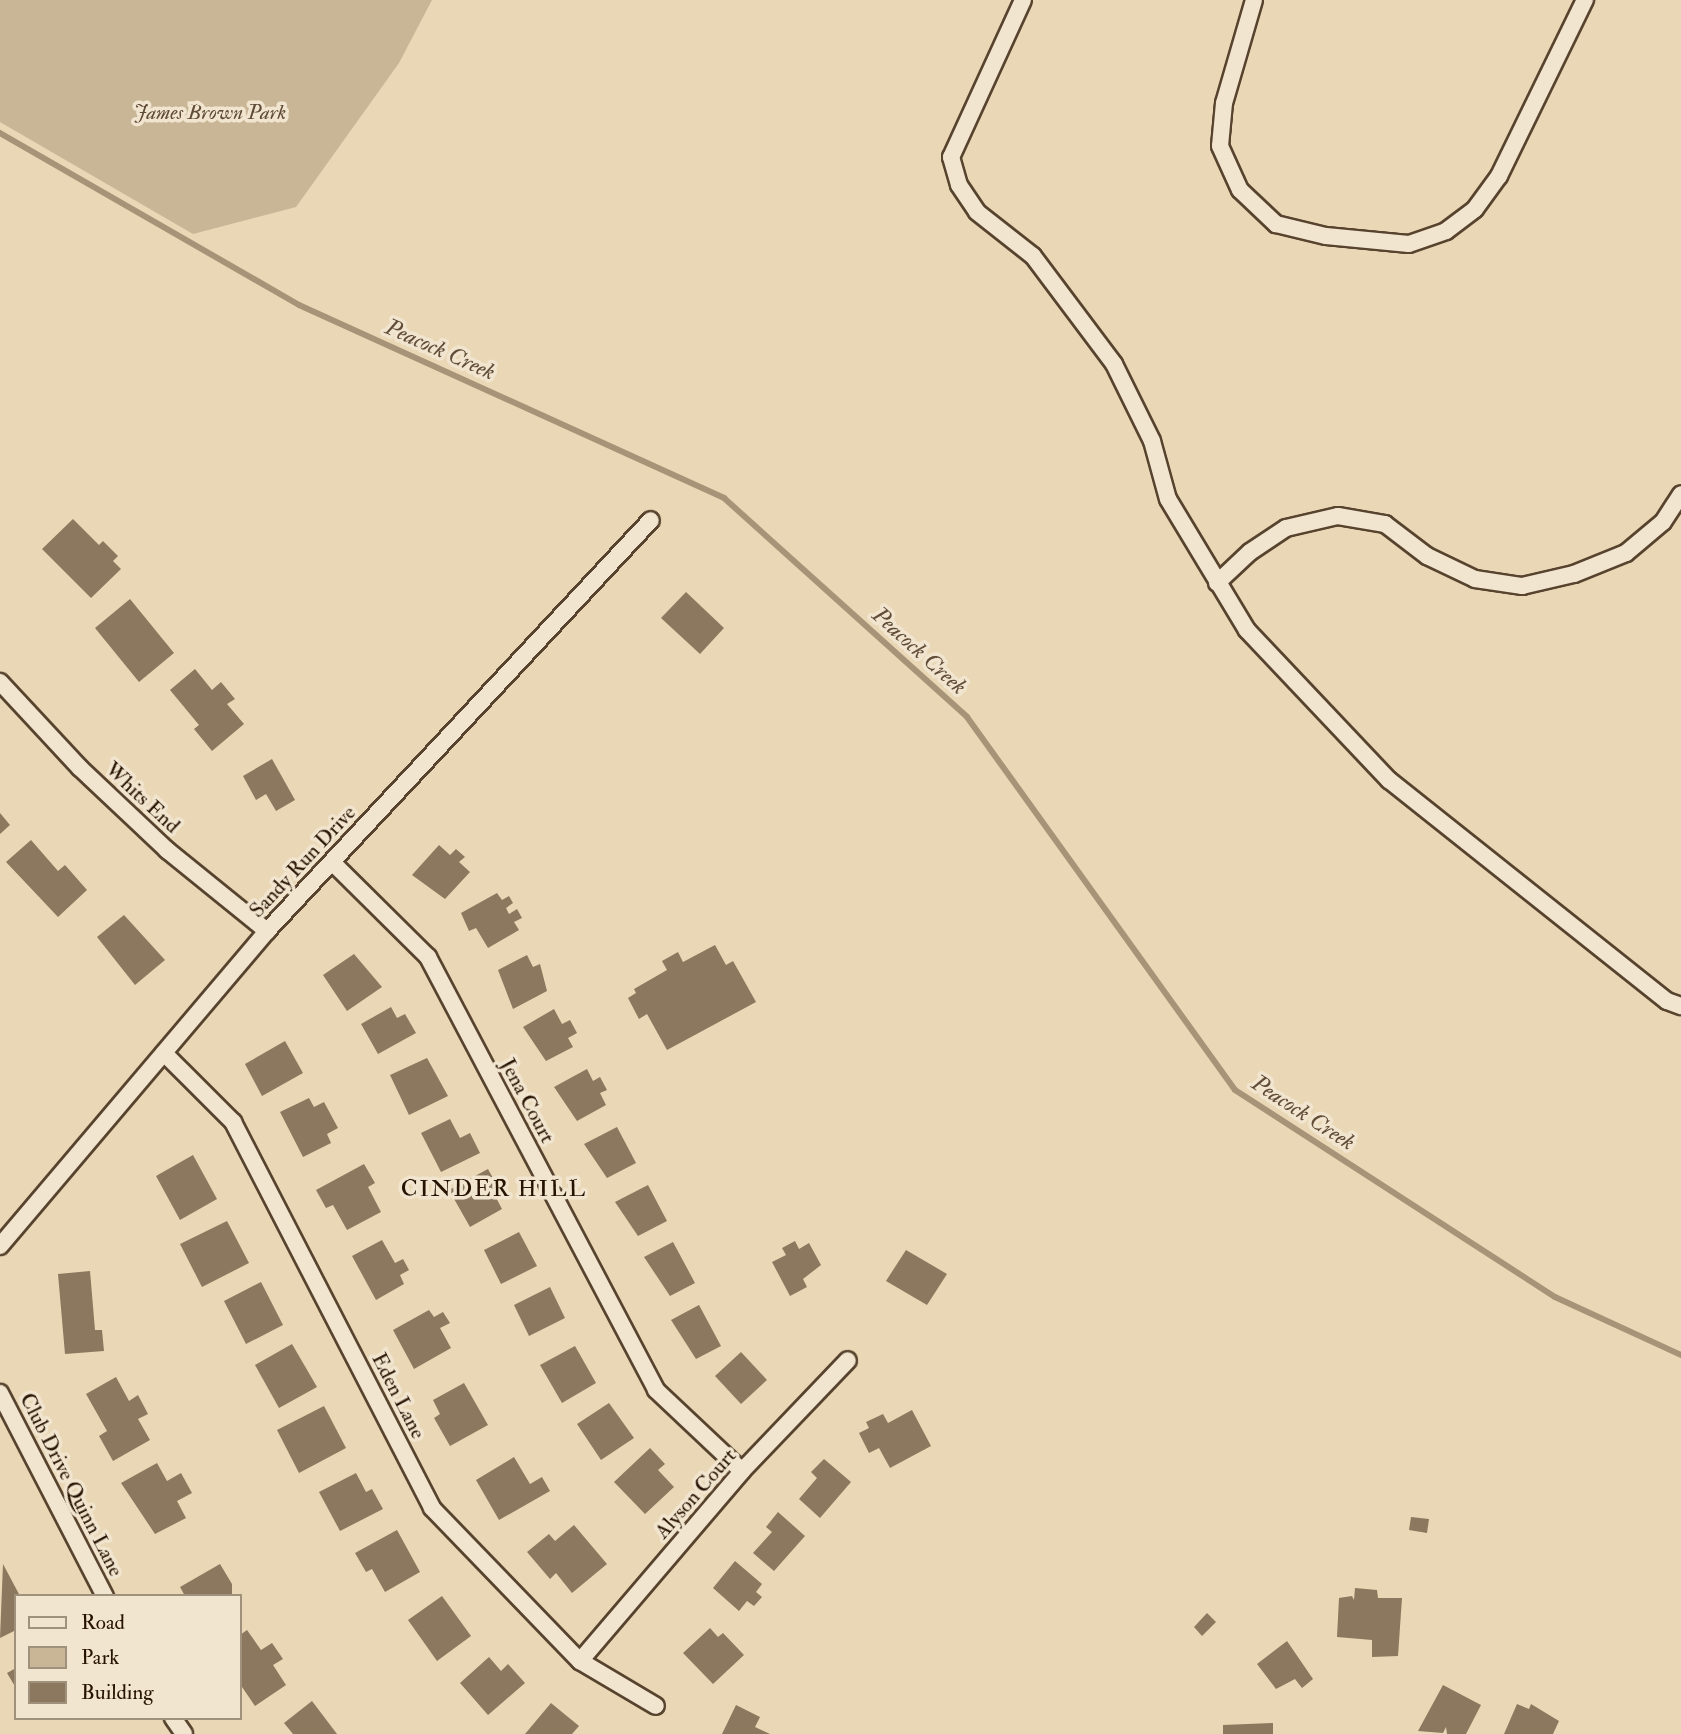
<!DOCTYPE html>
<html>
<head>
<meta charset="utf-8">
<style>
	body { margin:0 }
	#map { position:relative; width:1681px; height:1734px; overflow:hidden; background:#e9d7b5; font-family:"IM FELL Double Pica",serif }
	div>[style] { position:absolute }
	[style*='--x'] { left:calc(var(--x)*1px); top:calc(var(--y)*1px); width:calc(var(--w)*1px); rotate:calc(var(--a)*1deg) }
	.green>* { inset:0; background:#c8b696 }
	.stream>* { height:6px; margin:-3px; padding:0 3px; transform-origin:3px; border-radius:3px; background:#a79478 }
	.building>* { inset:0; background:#8b785f }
	.roads { filter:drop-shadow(2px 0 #57432e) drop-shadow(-2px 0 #57432e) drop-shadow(0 2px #57432e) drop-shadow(0 -2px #57432e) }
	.minor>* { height:16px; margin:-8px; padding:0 8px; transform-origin:8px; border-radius:8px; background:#f1e5cf }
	span { translate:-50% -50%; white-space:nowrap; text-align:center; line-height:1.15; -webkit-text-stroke:7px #f1e5cf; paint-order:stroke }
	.park-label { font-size:21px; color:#5f4b35; font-style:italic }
	.street-label { font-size:21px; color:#261201 }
	.water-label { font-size:23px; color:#604c37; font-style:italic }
	.neighbourhood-label { font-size:23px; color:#261201; letter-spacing:2px }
	.legend { position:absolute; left:14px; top:1594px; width:228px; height:126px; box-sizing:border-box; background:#f1e5cf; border:2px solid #a0917d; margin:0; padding:9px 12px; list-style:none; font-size:21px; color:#261201 }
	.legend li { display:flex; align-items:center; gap:14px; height:35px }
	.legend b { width:35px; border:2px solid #a0917d }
</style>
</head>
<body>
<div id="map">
	<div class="green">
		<div style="clip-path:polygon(0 0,432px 0,399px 63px,296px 207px,193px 234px,0 122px)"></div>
	</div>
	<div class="stream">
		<div style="--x:0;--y:133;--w:345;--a:29.9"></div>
		<div style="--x:299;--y:305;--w:467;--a:24.4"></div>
		<div style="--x:724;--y:498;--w:327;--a:42"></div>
		<div style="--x:967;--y:717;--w:459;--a:54.3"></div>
		<div style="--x:1235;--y:1090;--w:381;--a:32.9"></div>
		<div style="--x:1555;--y:1297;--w:139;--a:24.7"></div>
	</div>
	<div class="building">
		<div style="clip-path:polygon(73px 519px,99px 545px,103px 541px,118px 556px,113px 561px,121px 569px,91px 598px,42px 549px)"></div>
		<div style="clip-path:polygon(686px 592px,724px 628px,700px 654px,661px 618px)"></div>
		<div style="clip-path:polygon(130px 599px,174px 653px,139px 682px,95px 628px)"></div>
		<div style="clip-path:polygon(195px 669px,212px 690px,221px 682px,235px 699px,227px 704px,244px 724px,212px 751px,194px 729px,199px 725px,170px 690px)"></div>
		<div style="clip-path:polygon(272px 759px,295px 800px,276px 811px,266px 794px,256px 800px,243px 776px)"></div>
		<div style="clip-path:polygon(0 813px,10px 825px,0 834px)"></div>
		<div style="clip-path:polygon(31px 840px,58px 871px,65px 865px,87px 890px,58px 917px,6px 862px)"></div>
		<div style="clip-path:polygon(439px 845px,450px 855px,456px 849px,465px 857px,459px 862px,470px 872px,445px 899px,412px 875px)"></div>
		<div style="clip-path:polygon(497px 893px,502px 900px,509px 896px,513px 903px,506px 908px,509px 914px,517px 909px,522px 918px,514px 922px,519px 930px,488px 948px,476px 928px,469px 931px,461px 913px)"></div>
		<div style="clip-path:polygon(124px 915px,165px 960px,135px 985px,97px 937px)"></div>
		<div style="clip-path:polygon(715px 945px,726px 965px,733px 961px,756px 1002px,667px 1050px,647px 1014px,639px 1019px,628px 998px,636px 993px,634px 989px,667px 970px,662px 961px,678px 952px,683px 962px)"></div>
		<div style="clip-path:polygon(354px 954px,382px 987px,347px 1011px,323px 975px)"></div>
		<div style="clip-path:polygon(527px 955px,533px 967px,540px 964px,547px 991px,513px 1009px,498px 970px)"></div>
		<div style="clip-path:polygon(391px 1007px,397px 1018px,405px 1014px,416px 1033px,378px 1054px,361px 1024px)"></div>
		<div style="clip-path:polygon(554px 1009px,562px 1024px,570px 1020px,577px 1033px,568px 1038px,573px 1047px,546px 1061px,523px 1027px)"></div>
		<div style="clip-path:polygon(285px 1041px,303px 1073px,262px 1096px,245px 1064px)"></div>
		<div style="clip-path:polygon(427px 1058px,448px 1096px,409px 1115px,390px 1075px)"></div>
		<div style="clip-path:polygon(587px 1069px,593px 1081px,600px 1077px,607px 1090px,600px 1093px,606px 1105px,577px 1121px,554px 1087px)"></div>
		<div style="clip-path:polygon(309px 1098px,314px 1107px,324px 1102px,338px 1128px,327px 1134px,331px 1143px,303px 1157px,280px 1112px)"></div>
		<div style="clip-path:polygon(450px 1119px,460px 1138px,470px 1133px,480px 1153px,441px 1172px,421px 1133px)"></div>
		<div style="clip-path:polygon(617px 1127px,636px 1163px,607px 1178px,584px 1144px)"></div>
		<div style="clip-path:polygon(193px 1155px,217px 1199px,180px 1220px,156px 1176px)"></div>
		<div style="clip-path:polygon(364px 1164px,375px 1183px,368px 1187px,381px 1212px,347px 1230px,333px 1205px,326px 1208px,316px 1190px)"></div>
		<div style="clip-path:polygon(488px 1169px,499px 1189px,493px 1192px,502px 1209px,470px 1227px,449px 1190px)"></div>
		<div style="clip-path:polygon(648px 1185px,667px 1221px,638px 1236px,615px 1202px)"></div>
		<div style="clip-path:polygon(227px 1221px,249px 1263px,202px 1287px,180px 1244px)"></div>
		<div style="clip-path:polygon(519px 1232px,537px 1266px,501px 1284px,484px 1250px)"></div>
		<div style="clip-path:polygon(382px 1240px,395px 1263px,403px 1259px,409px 1270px,400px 1275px,404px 1284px,376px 1300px,352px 1256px)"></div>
		<div style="clip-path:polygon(795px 1241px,799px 1249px,809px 1243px,821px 1265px,803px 1279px,807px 1287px,790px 1296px,772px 1262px,786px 1255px,782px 1248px)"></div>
		<div style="clip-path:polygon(673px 1242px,695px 1283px,670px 1296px,644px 1257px)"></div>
		<div style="clip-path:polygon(906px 1250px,947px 1274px,927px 1305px,886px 1281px)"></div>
		<div style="clip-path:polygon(90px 1271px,95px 1330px,102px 1330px,104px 1351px,65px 1354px,58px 1274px)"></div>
		<div style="clip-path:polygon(261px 1282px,283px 1325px,246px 1344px,224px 1301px)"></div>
		<div style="clip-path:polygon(550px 1287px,565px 1318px,529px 1336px,514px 1305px)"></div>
		<div style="clip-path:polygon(699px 1305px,721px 1346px,696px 1359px,671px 1320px)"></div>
		<div style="clip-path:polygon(429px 1310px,434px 1317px,443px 1312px,450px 1323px,440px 1328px,451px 1348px,414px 1369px,393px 1330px)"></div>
		<div style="clip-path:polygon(292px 1344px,317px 1387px,279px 1408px,255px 1365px)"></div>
		<div style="clip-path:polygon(575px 1346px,596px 1383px,562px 1403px,540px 1365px)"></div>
		<div style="clip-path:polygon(741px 1352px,767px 1380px,741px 1404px,715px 1376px)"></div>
		<div style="clip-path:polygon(116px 1377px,129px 1401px,138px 1395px,148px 1414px,138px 1419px,150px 1440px,113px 1461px,99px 1436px,107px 1431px,86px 1394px)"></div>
		<div style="clip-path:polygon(464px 1383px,488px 1425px,450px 1446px,434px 1418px,440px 1414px,433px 1400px)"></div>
		<div style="clip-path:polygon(609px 1403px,634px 1438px,601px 1460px,577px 1424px)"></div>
		<div style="clip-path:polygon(324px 1406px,346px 1448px,299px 1473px,277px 1430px)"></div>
		<div style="clip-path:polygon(912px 1410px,931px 1446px,890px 1468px,879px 1448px,869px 1453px,859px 1433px,869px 1428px,866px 1422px,883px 1414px,888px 1423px)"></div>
		<div style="clip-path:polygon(650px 1448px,665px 1464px,658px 1470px,674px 1487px,645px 1514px,614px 1482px)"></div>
		<div style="clip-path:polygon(514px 1457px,530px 1484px,542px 1477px,550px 1491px,499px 1520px,476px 1480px)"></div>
		<div style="clip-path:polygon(824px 1459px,851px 1482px,820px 1518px,799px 1499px,817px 1478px,811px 1472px)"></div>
		<div style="clip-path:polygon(157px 1463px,167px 1481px,181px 1473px,192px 1493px,177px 1501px,186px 1518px,155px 1534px,121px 1483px)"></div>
		<div style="clip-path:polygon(356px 1473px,366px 1492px,372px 1489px,383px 1509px,340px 1531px,319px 1492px)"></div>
		<div style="clip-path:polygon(778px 1512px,805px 1536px,774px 1571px,753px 1553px,772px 1532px,766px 1527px)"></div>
		<div style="clip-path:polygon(1411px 1517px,1429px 1519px,1427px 1533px,1409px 1530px)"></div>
		<div style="clip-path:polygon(574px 1525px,607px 1564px,572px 1593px,556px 1573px,550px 1579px,527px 1552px,549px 1534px,555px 1541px)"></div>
		<div style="clip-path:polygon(397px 1530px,420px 1572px,385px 1592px,372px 1569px,366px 1572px,355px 1553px)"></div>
		<div style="clip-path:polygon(735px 1561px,762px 1584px,756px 1592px,762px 1597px,754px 1606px,747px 1601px,739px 1611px,713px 1588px)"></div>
		<div style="clip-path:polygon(3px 1564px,20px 1596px,16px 1596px,16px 1630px,0 1638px)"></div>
		<div style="clip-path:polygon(220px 1564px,232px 1584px,232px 1596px,185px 1596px,180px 1587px)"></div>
		<div style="clip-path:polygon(1355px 1588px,1377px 1590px,1378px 1598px,1402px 1598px,1398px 1656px,1372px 1657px,1372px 1640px,1337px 1637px,1339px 1598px,1352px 1596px,1354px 1600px)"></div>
		<div style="clip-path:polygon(442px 1596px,471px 1636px,437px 1661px,408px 1620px)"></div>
		<div style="clip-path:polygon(1207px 1613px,1216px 1622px,1202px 1636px,1194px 1627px)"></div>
		<div style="clip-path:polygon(710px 1628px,718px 1637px,723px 1633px,744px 1655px,713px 1684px,683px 1653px)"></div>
		<div style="clip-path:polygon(247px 1630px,261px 1650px,272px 1643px,283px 1659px,273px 1665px,286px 1685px,255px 1706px,240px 1684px,240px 1635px)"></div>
		<div style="clip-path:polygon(1287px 1641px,1313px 1679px,1302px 1688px,1295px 1679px,1276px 1689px,1257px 1664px)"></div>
		<div style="clip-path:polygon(489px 1657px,501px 1671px,508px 1664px,525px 1683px,488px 1715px,460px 1683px)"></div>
		<div style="clip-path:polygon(16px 1668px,16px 1688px,7px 1673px)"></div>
		<div style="clip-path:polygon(1443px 1685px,1481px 1705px,1466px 1734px,1447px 1734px,1446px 1727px,1443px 1733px,1418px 1731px)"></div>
		<div style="clip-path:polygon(312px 1701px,337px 1734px,293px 1734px,284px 1723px)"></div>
		<div style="clip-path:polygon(551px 1703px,579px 1726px,572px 1734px,525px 1734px)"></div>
		<div style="clip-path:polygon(1517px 1704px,1529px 1709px,1531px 1704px,1559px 1721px,1553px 1734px,1504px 1734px)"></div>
		<div style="clip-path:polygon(736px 1705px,760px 1717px,755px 1727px,770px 1734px,722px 1734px)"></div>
		<div style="clip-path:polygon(1273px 1723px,1273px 1734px,1223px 1734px,1223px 1725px)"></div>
	</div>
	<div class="roads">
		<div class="minor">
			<div style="--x:1023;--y:0;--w:173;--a:114.6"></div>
			<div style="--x:951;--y:157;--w:29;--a:74"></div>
			<div style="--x:959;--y:185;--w:32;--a:56"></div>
			<div style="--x:977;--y:212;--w:71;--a:38.2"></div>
			<div style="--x:1033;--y:256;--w:135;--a:53.1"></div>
			<div style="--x:1114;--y:364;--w:86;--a:63.7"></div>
			<div style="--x:1152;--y:441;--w:60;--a:74.6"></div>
			<div style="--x:1168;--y:499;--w:153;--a:58.9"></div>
			<div style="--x:1247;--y:630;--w:207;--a:46.6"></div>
			<div style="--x:1389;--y:780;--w:355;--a:38.5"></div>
			<div style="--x:1667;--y:1001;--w:15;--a:20"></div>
			<div style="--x:1254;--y:0;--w:107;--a:106.2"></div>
			<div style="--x:1224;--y:103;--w:43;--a:95.3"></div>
			<div style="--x:1220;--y:146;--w:48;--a:65.6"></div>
			<div style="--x:1240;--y:190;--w:50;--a:43.4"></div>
			<div style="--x:1276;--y:224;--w:51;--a:13.5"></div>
			<div style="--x:1326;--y:236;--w:83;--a:5.5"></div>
			<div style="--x:1409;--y:244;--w:39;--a:-19"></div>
			<div style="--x:1446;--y:231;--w:36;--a:-37"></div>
			<div style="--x:1475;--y:209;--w:41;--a:-54"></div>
			<div style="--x:1499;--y:176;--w:196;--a:-64"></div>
			<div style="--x:1217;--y:583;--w:45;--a:-43.2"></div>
			<div style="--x:1250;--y:552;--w:43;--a:-33.7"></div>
			<div style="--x:1286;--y:528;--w:53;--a:-13"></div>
			<div style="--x:1338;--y:516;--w:48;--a:9.7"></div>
			<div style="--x:1385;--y:524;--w:53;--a:37.3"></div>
			<div style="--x:1427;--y:556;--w:53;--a:25.6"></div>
			<div style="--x:1475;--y:579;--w:48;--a:8.5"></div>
			<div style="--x:1522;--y:586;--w:53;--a:-13"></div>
			<div style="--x:1574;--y:574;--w:56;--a:-22"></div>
			<div style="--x:1626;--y:553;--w:48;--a:-40"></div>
			<div style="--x:1663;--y:522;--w:33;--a:-57"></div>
			<div style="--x:0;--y:682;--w:117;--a:47.1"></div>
			<div style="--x:80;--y:768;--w:120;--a:43.3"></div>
			<div style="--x:167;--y:850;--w:129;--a:39"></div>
			<div style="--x:332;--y:862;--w:135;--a:44.7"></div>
			<div style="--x:428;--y:957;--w:489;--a:62.2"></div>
			<div style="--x:656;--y:1390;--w:118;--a:43.3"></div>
			<div style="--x:164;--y:1053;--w:98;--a:45"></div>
			<div style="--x:233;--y:1122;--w:434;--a:62.7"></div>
			<div style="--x:432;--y:1508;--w:213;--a:46"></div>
			<div style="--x:580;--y:1661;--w:88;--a:30.6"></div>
			<div style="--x:0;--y:1246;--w:413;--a:-49.7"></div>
			<div style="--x:267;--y:931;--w:562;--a:-46.95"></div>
			<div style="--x:0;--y:1393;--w:229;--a:62.7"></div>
			<div style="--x:580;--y:1661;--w:250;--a:-49.5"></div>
			<div style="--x:742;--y:1471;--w:153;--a:-46.3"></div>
			<div style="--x:173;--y:1718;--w:19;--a:55"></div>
		</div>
	</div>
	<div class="park-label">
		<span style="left:210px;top:113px">James Brown Park</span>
	</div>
	<div class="street-label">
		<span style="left:142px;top:798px;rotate:43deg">Whits End</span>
		<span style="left:303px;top:862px;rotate:-47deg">Sandy Run Drive</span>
		<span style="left:527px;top:1101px;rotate:62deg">Jena Court</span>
		<span style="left:398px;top:1396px;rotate:63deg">Eden Lane</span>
		<span style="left:71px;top:1485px;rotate:63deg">Club Drive Quinn Lane</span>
		<span style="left:696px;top:1494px;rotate:-49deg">Alyson Court</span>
	</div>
	<div class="water-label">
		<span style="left:440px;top:350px;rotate:24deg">Peacock Creek</span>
		<span style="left:919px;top:651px;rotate:42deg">Peacock Creek</span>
		<span style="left:1303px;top:1113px;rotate:33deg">Peacock Creek</span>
	</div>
	<div class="neighbourhood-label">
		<span style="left:494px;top:1189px">CINDER HILL</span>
	</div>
	<ul class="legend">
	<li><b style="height:9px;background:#f1e5cf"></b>Road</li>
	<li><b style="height:19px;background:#c8b696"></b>Park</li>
	<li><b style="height:19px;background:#8b785f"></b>Building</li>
	</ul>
</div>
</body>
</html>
